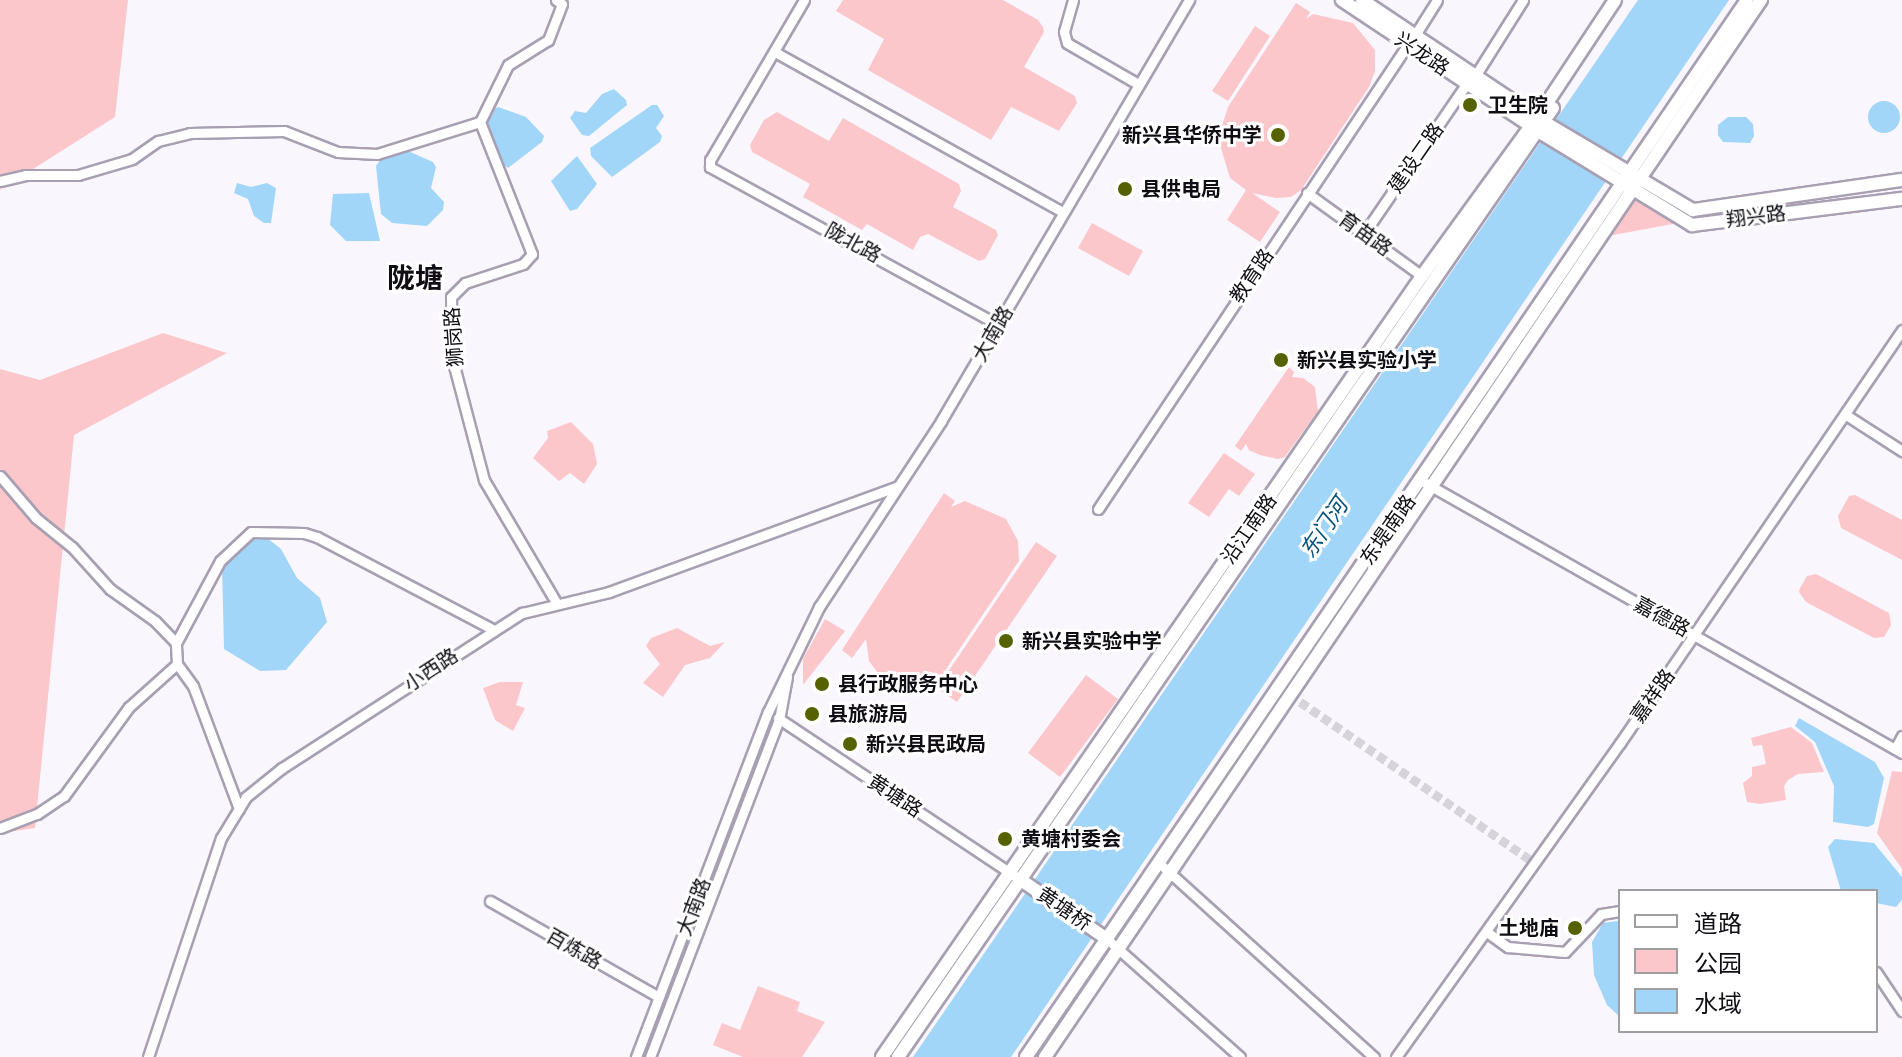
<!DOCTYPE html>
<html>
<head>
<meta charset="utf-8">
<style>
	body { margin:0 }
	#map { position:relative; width:1902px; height:1057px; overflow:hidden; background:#faf6fe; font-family:"PT Sans Narrow","Noto Sans SC",sans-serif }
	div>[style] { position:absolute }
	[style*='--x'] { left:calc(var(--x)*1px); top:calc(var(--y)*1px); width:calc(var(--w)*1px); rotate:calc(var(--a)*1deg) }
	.green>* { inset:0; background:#fbc7ca }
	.water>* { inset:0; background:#a1d6f9 }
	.round { border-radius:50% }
	.minor-tunnel>* { height:9px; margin-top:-4.5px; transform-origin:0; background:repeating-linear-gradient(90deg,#d7d3db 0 9px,transparent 0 13.5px) }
	.roads { filter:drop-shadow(2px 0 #a8a0b2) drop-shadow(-2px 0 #a8a0b2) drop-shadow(0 2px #a8a0b2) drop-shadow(0 -2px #a8a0b2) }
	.minor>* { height:9px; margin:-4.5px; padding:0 4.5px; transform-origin:4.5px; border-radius:4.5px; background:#fff }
	.major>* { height:12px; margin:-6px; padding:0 6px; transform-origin:6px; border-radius:6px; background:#fff }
	.dots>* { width:22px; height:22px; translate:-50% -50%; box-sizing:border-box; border:4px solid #fff; border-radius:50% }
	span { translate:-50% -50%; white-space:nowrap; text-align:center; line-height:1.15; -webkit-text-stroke:6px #fff; paint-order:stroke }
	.street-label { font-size:20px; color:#100d14 }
	.poi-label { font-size:20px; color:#100d14; font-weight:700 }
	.left { translate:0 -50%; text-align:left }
	.right { translate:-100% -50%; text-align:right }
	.water-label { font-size:22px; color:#055278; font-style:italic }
	.district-label { font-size:28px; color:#100d14; font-weight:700 }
	.legend { position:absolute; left:1618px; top:889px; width:260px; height:144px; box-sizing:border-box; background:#fff; border:2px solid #9f9ea1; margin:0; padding:10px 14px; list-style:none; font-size:24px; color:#100d14 }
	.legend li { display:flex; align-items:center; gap:16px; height:40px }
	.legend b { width:40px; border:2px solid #9f9ea1 }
</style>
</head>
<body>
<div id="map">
	<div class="green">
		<div style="clip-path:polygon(0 0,128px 0,115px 117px,0 190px)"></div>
		<div style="clip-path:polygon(843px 0,1003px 0,1038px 20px,1043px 27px,1044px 32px,1024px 67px,1075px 96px,1077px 103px,1059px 131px,1011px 107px,991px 140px,868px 70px,884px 39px,836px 11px)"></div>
		<div style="clip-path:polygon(1296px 3px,1310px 12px,1306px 19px,1313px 14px,1353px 23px,1375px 50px,1375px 71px,1369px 87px,1301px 190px,1291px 197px,1276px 198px,1252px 193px,1280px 212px,1260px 242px,1227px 220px,1246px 190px,1230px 178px,1218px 138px,1228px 107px)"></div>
		<div style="clip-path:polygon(1255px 26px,1270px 36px,1228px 101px,1212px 91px)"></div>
		<div style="clip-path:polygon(777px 112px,829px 141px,843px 118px,959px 184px,961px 191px,953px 207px,996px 230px,998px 235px,985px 259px,979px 261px,928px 234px,920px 237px,913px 250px,867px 224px,862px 230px,803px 197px,810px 184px,752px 152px,750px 145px,764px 120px)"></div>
		<div style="clip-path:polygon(1634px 200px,1678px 223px,1608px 236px)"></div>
		<div style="clip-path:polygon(1092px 223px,1143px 251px,1129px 276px,1078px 248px)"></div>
		<div style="clip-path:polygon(163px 333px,227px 353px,74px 435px,35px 828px,0 833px,0 369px,40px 380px)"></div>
		<div style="clip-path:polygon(1289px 367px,1294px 372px,1292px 377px,1303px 378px,1315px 387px,1318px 411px,1285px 457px,1278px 459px,1260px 455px,1249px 450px,1246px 444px,1241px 451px,1235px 446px)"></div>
		<div style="clip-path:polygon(571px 422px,593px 444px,597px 464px,584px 484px,570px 473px,559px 481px,533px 458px,548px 438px,547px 431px)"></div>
		<div style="clip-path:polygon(1224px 453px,1255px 474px,1239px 496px,1229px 489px,1209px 517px,1188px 503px)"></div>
		<div style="clip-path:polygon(944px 493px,955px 501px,951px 507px,965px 501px,1006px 519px,1018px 541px,1019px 561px,936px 684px,906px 691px,878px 673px,869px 661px,866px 639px,852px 658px,842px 650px)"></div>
		<div style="clip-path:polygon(1855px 495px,1902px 520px,1902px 560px,1841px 528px,1838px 516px,1849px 496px)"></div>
		<div style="clip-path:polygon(1036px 542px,1057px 556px,957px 702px,937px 688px)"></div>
		<div style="clip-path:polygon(1816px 574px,1889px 613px,1891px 625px,1884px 637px,1874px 638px,1806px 602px,1799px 592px,1800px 588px,1807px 576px)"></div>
		<div style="clip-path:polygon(825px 619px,845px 631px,803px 685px,803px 659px)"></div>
		<div style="clip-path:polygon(677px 628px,710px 646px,725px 642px,710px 658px,685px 665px,663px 697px,643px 683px,660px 664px,646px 646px,651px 638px)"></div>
		<div style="clip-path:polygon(1086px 675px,1118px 699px,1060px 777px,1028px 753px)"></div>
		<div style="clip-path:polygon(500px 682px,523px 682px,516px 705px,525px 708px,513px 731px,495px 720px,483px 688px)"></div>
		<div style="clip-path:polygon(1791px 727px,1812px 743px,1824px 772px,1798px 774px,1788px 780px,1784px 786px,1786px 800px,1760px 804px,1747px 802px,1743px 783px,1752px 776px,1752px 767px,1766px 764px,1762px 745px,1753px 746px,1751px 738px)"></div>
		<div style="clip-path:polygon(1892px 771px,1902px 772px,1902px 869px,1877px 833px)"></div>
		<div style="clip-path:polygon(758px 986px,800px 1002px,797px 1011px,825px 1022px,802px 1057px,743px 1057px,713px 1045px,722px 1023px,740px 1030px)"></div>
	</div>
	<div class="water">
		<div style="clip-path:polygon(1638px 0,1729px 0,1011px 1057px,913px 1057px)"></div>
		<div style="clip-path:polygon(614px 89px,626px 100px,627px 105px,589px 136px,582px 135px,570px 118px,575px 111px,586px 113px,602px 94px)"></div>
		<div class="round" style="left:1868px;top:101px;width:32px;height:32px"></div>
		<div style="clip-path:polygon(652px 105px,657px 105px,664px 116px,656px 128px,662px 136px,660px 142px,612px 177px,591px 156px,590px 148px)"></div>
		<div style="clip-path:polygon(498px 107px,526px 117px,544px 136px,542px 142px,508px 168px,499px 161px,485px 129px,491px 111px)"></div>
		<div style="clip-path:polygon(1728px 117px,1746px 117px,1753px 124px,1754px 136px,1750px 143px,1723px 142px,1718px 135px,1718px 125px)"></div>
		<div style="clip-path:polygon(408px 151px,433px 162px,436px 167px,431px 188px,444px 202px,443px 210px,427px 226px,392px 223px,381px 214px,376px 166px,383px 156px)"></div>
		<div style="clip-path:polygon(577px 156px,597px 184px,577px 209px,570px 211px,551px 181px)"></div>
		<div style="clip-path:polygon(237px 183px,251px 187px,267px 183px,276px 188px,271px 223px,264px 223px,254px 216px,248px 199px,234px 193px)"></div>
		<div style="clip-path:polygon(369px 193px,380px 241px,346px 241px,330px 225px,333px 194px)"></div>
		<div style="clip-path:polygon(245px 538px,267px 538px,281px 549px,297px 578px,320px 598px,327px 622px,286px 670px,260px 671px,224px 649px,222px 566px)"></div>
		<div style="clip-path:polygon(1799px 718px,1875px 762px,1884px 778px,1874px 824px,1868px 827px,1833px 822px,1834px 786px,1815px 742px,1795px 726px)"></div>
		<div style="clip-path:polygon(1835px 839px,1874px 843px,1902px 877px,1902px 900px,1896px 907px,1876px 903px,1876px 891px,1841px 891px,1828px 847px)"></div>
		<div style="clip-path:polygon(1617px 921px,1620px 923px,1620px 1017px,1607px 1005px,1594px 975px,1592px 942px,1603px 923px)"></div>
	</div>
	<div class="minor-tunnel">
		<div style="--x:1289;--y:694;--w:298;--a:34.5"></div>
	</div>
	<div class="roads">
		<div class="minor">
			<div style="--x:556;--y:0;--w:7;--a:34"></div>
			<div style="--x:562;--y:4;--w:39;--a:111"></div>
			<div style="--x:548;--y:40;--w:47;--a:148"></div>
			<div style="--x:508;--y:65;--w:64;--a:116.2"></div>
			<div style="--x:480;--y:122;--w:142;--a:68.5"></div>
			<div style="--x:532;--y:254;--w:13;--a:132"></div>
			<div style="--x:523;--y:264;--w:61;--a:161.9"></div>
			<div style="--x:465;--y:283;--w:20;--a:135"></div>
			<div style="--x:451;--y:297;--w:61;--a:89.1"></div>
			<div style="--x:452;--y:358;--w:126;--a:75.3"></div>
			<div style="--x:484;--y:480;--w:144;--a:59.5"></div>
			<div style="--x:804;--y:0;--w:186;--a:120.4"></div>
			<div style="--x:710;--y:160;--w:7;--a:90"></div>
			<div style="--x:710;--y:167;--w:328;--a:28.7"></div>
			<div style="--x:1073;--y:0;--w:33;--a:106"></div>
			<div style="--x:1064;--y:32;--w:11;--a:75"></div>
			<div style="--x:1067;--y:43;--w:82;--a:30"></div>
			<div style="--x:1415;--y:35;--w:41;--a:-57.8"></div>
			<div style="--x:775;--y:52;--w:329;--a:29.1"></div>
			<div style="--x:1475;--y:76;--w:90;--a:-57.7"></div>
			<div style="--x:0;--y:181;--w:26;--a:-13"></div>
			<div style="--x:25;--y:175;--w:53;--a:0"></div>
			<div style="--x:78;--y:175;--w:56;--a:-16.5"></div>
			<div style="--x:132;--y:159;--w:32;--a:-35"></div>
			<div style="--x:158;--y:141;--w:33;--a:-14"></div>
			<div style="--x:190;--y:133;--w:94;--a:-1.2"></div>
			<div style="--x:284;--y:131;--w:58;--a:21.3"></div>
			<div style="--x:338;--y:152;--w:39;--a:3"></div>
			<div style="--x:377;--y:154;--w:108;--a:-17.3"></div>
			<div style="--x:1307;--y:193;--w:142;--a:35.8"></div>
			<div style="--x:1365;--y:232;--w:181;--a:-55.6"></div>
			<div style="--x:1846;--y:415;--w:67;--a:32.7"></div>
			<div style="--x:0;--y:476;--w:55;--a:49.4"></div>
			<div style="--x:36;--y:518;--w:46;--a:38.9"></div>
			<div style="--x:72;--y:547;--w:57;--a:47.9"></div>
			<div style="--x:110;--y:589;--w:55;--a:35.4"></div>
			<div style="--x:155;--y:621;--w:30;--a:46"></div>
			<div style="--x:1422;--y:481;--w:552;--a:29.54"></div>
			<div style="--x:1098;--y:509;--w:559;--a:-56.31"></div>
			<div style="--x:778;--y:718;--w:292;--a:33.7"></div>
			<div style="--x:1895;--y:749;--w:15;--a:-62"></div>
			<div style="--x:239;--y:809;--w:131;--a:-110.5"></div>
			<div style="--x:193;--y:686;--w:27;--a:-126"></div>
			<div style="--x:177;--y:664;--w:21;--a:-93"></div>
			<div style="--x:176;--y:643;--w:93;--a:-61.8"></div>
			<div style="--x:220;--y:561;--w:42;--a:-43.1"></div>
			<div style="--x:251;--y:532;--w:53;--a:1.1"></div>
			<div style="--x:304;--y:533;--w:14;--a:17"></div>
			<div style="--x:317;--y:537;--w:200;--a:27.7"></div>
			<div style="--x:0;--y:828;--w:40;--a:-21"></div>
			<div style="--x:37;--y:814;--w:32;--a:-34"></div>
			<div style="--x:64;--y:796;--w:110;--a:-53.9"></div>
			<div style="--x:129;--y:707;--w:64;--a:-41.9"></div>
			<div style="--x:1159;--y:863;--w:290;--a:42.1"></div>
			<div style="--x:490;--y:901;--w:194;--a:29.6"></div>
			<div style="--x:1487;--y:932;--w:26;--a:36"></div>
			<div style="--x:1508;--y:947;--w:57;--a:5"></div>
			<div style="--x:1565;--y:952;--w:52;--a:-46.5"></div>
			<div style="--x:1601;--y:914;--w:19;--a:-9"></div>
			<div style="--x:1107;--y:939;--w:178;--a:41.6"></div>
			<div style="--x:1876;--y:972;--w:47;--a:56.3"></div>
			<div style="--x:148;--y:1057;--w:231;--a:-71.6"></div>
			<div style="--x:221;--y:838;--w:48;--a:-58.6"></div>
			<div style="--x:246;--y:797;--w:46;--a:-38.9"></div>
			<div style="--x:282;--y:768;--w:286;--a:-32.9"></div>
			<div style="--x:522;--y:613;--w:89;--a:-13.6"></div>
			<div style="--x:609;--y:592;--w:306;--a:-20.1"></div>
			<div style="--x:636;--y:1057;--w:369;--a:-69.1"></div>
			<div style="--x:768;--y:712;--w:117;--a:-64.1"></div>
			<div style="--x:819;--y:607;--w:222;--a:-56.7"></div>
			<div style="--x:941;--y:421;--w:489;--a:-59.5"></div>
			<div style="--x:650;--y:1057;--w:361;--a:-69.1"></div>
			<div style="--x:779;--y:720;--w:44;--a:-79.5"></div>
			<div style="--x:1396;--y:1057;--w:386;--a:-54.5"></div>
			<div style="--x:1620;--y:743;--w:500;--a:-55.67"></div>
		</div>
		<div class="major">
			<div style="--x:1342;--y:0;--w:242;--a:33.7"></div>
			<div style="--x:1543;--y:134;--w:175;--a:31.4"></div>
			<div style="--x:1692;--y:225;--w:212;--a:-7.1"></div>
			<div style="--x:1362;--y:0;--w:225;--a:33.8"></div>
			<div style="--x:1549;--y:125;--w:167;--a:30.6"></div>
			<div style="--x:1693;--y:210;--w:211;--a:-8.2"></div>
			<div style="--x:1021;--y:880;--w:104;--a:34.5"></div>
			<div style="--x:882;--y:1057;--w:950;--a:-55.34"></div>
			<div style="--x:1422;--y:276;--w:195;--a:-54"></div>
			<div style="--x:1537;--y:118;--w:141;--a:-56.5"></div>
			<div style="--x:898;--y:1057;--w:1153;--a:-55.39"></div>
			<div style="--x:1026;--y:1057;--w:1279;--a:-55.7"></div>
			<div style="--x:1045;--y:1057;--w:1277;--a:-55.89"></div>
		</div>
	</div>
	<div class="dots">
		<div style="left:1470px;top:105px;background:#566100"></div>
		<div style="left:1278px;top:135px;background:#566100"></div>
		<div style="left:1125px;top:189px;background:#566100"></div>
		<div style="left:1281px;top:360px;background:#566100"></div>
		<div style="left:1006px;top:641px;background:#566100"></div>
		<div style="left:822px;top:684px;background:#566100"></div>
		<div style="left:812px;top:714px;background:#566100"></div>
		<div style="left:850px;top:744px;background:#566100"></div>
		<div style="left:1005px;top:839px;background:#566100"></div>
		<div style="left:1575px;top:928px;background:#566100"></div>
	</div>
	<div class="street-label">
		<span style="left:1422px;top:54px;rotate:34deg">兴龙路</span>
		<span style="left:1416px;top:158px;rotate:-55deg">建设二路</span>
		<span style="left:1756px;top:217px;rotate:-7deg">翔兴路</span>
		<span style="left:1365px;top:234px;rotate:36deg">育苗路</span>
		<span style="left:853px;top:243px;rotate:29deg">陇北路</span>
		<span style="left:1252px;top:276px;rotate:-56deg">教育路</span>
		<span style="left:993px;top:334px;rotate:-60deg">大南路</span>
		<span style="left:454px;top:337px;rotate:-94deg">狮岗路</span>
		<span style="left:1249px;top:529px;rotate:-55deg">沿江南路</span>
		<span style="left:1388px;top:530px;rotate:-55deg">东堤南路</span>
		<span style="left:1662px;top:617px;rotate:29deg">嘉德路</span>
		<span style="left:431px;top:670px;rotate:-33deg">小西路</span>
		<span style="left:1653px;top:696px;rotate:-55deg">嘉祥路</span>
		<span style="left:895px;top:796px;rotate:33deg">黄塘路</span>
		<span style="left:694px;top:907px;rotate:-69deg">大南路</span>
		<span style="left:1064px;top:909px;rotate:34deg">黄塘桥</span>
		<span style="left:574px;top:949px;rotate:30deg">百炼路</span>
	</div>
	<div class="poi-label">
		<span class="left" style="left:1488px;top:105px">卫生院</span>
		<span class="right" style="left:1262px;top:135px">新兴县华侨中学</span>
		<span class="left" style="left:1141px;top:189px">县供电局</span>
		<span class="left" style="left:1297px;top:360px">新兴县实验小学</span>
		<span class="left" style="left:1022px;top:641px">新兴县实验中学</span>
		<span class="left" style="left:838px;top:684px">县行政服务中心</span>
		<span class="left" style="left:828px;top:714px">县旅游局</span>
		<span class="left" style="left:866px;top:744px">新兴县民政局</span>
		<span class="left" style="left:1021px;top:839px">黄塘村委会</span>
		<span class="right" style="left:1559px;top:928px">土地庙</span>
	</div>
	<div class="water-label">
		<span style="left:1324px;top:528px;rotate:-56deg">东门河</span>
	</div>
	<div class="district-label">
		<span style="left:415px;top:278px">陇塘</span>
	</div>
	<ul class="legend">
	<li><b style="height:10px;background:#fff"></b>道路</li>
	<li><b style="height:22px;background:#fbc7ca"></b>公园</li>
	<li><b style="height:22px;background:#a1d6f9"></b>水域</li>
	</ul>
</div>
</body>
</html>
